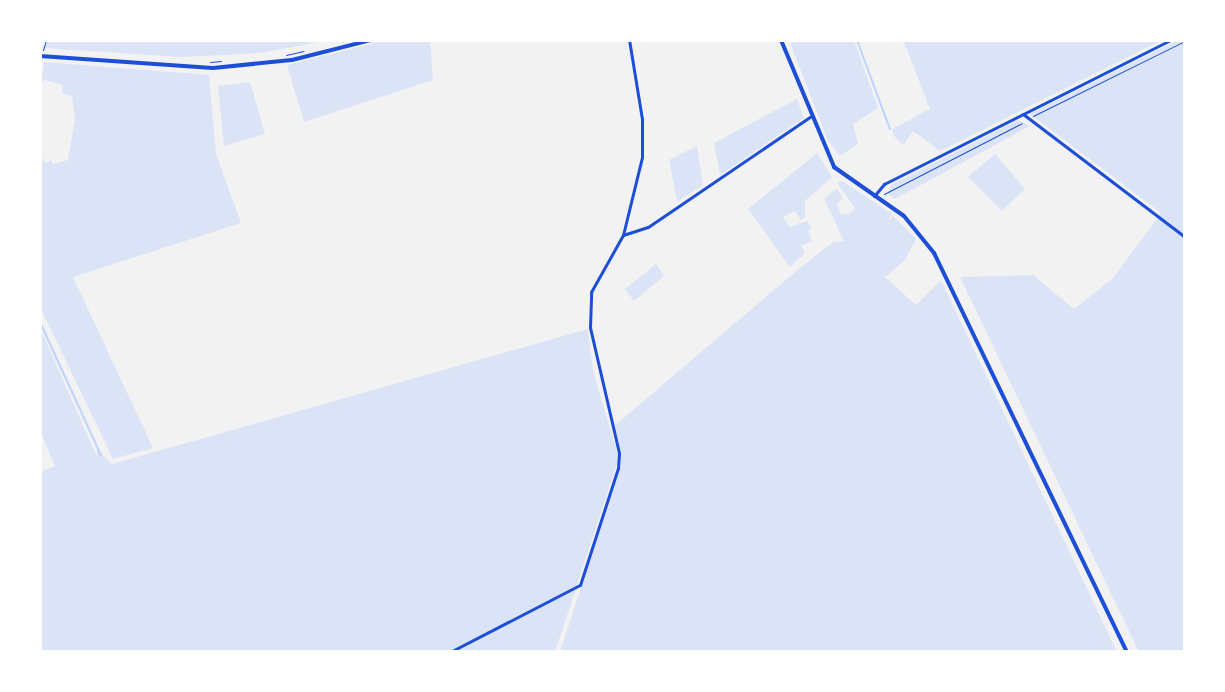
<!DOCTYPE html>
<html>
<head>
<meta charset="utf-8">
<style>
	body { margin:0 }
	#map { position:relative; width:1225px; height:692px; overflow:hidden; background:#f2f2f2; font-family:Commissioner,sans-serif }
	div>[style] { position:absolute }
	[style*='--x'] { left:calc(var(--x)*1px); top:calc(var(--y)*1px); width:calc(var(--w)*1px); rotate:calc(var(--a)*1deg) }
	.green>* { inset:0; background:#dbe4f7 }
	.stream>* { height:2px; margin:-1px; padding:0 1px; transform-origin:1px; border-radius:1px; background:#bfd3fe }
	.path>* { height:1px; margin:-0.5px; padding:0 0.5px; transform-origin:0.5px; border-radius:0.5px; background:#1d4ed8 }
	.minor>* { height:3px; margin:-1.5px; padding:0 1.5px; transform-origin:1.5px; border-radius:1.5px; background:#1d4ed8 }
	.tertiary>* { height:4px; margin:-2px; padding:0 2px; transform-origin:2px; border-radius:2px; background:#1d4ed8 }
	.primary>* { height:4px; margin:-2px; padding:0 2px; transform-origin:2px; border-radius:2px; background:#1d4ed8 }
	span { translate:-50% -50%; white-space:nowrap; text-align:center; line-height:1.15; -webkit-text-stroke:7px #fff; paint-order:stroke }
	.frame { position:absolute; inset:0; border:42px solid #fff; pointer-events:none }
</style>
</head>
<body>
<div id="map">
	<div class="green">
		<div style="clip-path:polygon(48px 40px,329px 40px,261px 53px,182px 57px,45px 48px)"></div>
		<div style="clip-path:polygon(386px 40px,430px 40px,433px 80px,304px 122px,287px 65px)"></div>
		<div style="clip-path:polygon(789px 40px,854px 40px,878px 108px,853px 124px,858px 144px,840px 156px,828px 141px)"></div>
		<div style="clip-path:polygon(903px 40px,1162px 40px,940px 151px,913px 131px,903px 145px,894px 136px,892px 129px,930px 109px)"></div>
		<div style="clip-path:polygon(1178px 40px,1185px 40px,1185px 652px,1139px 652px,960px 277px,1033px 275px,1074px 309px,1113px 278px,1161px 213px,1030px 114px)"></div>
		<div style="clip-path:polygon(44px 62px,209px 75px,216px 154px,241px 223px,73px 277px,153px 448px,113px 459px,40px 307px,40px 157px,47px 163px,51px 159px,53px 164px,68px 160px,75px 118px,72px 96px,62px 93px,63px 85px,44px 80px,40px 88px)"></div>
		<div style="clip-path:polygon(250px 82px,265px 134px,224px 146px,218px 86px)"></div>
		<div style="clip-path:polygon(797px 99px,804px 118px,720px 175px,714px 143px)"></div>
		<div style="clip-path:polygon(1018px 120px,1030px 126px,895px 199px,888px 194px,891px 185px)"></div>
		<div style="clip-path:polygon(697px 146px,703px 185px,677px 202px,669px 160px)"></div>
		<div style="clip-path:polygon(817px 153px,832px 177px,805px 201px,805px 217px,801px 220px,795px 211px,783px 217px,790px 227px,807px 221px,812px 228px,808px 231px,812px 241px,801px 246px,805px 253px,790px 267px,748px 209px)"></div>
		<div style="clip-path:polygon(995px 154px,1025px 189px,1002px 211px,968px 177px)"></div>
		<div style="clip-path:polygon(842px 181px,892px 214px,886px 223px,893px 216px,916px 239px,905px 260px,885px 277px,916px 305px,941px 280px,1117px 652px,560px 652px,621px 465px,613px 427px,795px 272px,833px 242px,844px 241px,824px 199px,837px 188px,843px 199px,837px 203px,841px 215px,850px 214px,855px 208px,837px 183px)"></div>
		<div style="clip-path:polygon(656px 264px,664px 276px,634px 301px,625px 289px)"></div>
		<div style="clip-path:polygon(40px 328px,97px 457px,97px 449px,112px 464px,588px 329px,593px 371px,619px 458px,555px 652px,40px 652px,40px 472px,55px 466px,40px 431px)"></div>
	</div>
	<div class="stream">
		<div style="--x:857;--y:40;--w:95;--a:69.7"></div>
		<div style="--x:40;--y:322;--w:146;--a:65.4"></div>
	</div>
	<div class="path">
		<div style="--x:43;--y:50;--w:10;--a:-73"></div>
		<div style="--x:286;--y:55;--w:18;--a:-13"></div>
		<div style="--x:210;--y:62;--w:11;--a:-5"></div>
		<div style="--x:1033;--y:116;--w:169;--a:-26.3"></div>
		<div style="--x:884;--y:194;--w:155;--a:-27.2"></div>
	</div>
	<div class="minor">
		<div style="--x:1023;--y:114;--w:203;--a:37.2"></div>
		<div style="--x:874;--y:196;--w:16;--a:-50"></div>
		<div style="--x:884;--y:184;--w:320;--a:-26.7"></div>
		<div style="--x:623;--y:235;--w:26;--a:-18"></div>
		<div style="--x:648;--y:227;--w:196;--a:-34.2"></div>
		<div style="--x:450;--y:652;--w:146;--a:-27.3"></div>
		<div style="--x:580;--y:585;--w:123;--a:-72"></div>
		<div style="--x:618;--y:468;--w:15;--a:-86"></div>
		<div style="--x:619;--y:453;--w:129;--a:-103"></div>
		<div style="--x:590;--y:327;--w:35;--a:-88"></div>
		<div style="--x:591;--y:292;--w:65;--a:-60.7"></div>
		<div style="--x:623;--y:235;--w:80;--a:-76.3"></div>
		<div style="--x:642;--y:157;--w:38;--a:-90"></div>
		<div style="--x:642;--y:119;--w:80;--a:-99.3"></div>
	</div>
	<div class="tertiary">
		<div style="--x:40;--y:56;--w:173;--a:4"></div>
		<div style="--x:213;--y:68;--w:79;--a:-5.8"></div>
		<div style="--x:292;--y:60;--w:81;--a:-14.2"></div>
	</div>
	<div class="primary">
		<div style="--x:781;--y:40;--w:138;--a:67.3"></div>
		<div style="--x:834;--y:167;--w:85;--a:35"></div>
		<div style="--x:904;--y:216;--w:48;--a:51"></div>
		<div style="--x:934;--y:253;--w:443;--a:64.2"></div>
	</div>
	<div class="frame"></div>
</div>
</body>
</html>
